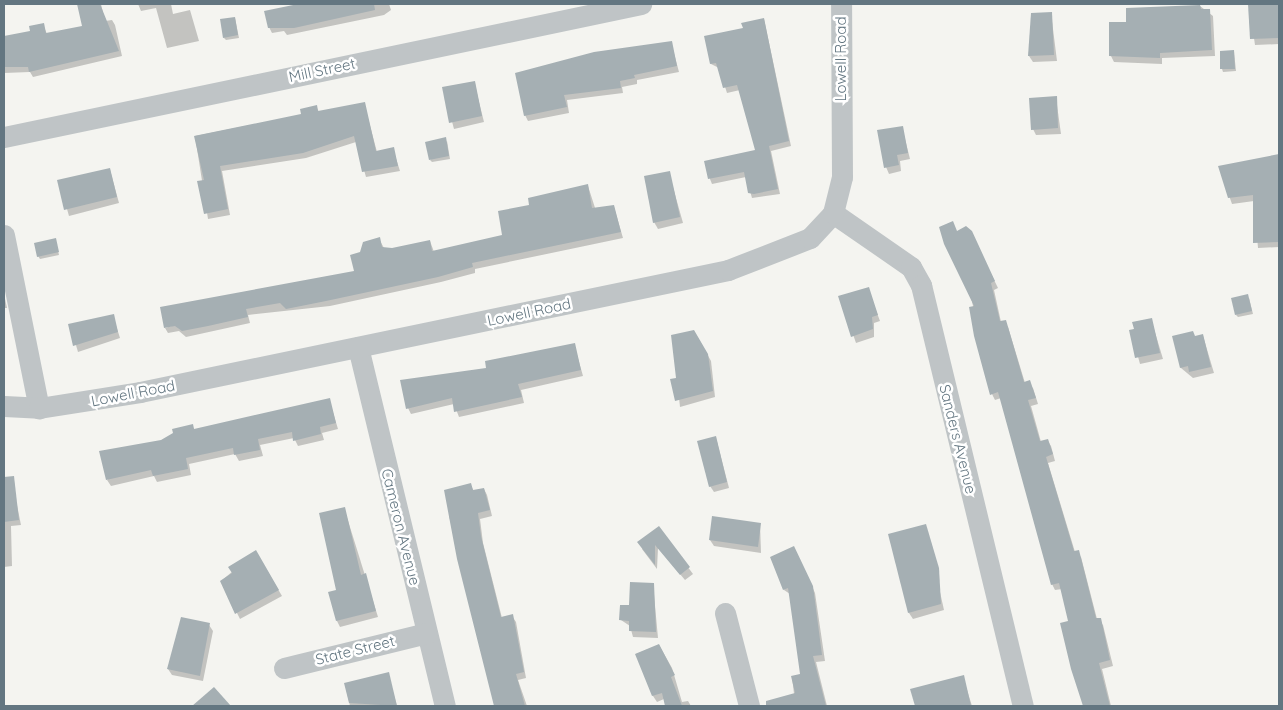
<!DOCTYPE html>
<html>
<head>
<meta charset="utf-8">
<style>
	body { margin:0 }
	#map { position:relative; width:1283px; height:710px; overflow:hidden; background:#f4f4f0; font-family:Quicksand,sans-serif }
	div>[style] { position:absolute }
	[style*='--x'] { left:calc(var(--x)*1px); top:calc(var(--y)*1px); width:calc(var(--w)*1px); rotate:calc(var(--a)*1deg) }
	.shadow>* { inset:0; background:#0003 }
	.building>* { inset:0; background:#a5afb3 }
	.street>* { height:21px; margin:-10.5px; padding:0 10.5px; transform-origin:10.5px; border-radius:10.5px; background:#bfc4c6 }
	span { translate:-50% -50%; white-space:nowrap; text-align:center; line-height:1.15; -webkit-text-stroke:5px #fff; paint-order:stroke }
	.street-label { font-size:15px; color:#637681 }
	.frame { position:absolute; inset:0; border:5px solid #637681; pointer-events:none }
</style>
</head>
<body>
<div id="map">
	<div class="shadow">
		<div style="clip-path:polygon(78px 4px,101px 4px,105px 21px,112px 20px,115px 25px,122px 56px,33px 77px,30px 72px,4px 73px,4px 37px,32px 32px,43px 25px,47px 34px,84px 27px)"></div>
		<div style="clip-path:polygon(138px 4px,171px 4px,173px 14px,190px 10px,199px 41px,167px 48px,156px 8px,141px 11px)"></div>
		<div style="clip-path:polygon(389px 4px,391px 10px,384px 15px,287px 35px,284px 31px,272px 33px,269px 27px,296px 4px)"></div>
		<div style="clip-path:polygon(1249px 4px,1279px 4px,1279px 44px,1255px 45px)"></div>
		<div style="clip-path:polygon(1200px 6px,1213px 16px,1215px 56px,1162px 58px,1162px 64px,1114px 62px,1111px 56px,1127px 23px)"></div>
		<div style="clip-path:polygon(1051px 13px,1057px 61px,1033px 62px,1029px 56px)"></div>
		<div style="clip-path:polygon(235px 18px,239px 38px,226px 40px,224px 38px)"></div>
		<div style="clip-path:polygon(764px 19px,791px 146px,771px 151px,780px 194px,752px 198px,746px 177px,712px 184px,710px 179px,706px 162px,756px 151px,740px 90px,727px 93px,719px 68px,711px 64px,706px 37px,744px 29px)"></div>
		<div style="clip-path:polygon(671px 42px,679px 72px,637px 80px,637px 84px,622px 87px,623px 93px,567px 100px,569px 113px,528px 121px,525px 115px,516px 74px)"></div>
		<div style="clip-path:polygon(1234px 52px,1236px 71px,1223px 72px,1222px 69px)"></div>
		<div style="clip-path:polygon(474px 82px,484px 122px,454px 129px,443px 88px)"></div>
		<div style="clip-path:polygon(1056px 98px,1061px 134px,1036px 135px,1033px 129px)"></div>
		<div style="clip-path:polygon(364px 103px,377px 152px,393px 149px,400px 171px,366px 177px,356px 142px,306px 158px,222px 171px,230px 215px,208px 219px,195px 136px,302px 115px,316px 106px,319px 112px)"></div>
		<div style="clip-path:polygon(902px 127px,910px 159px,900px 161px,901px 171px,889px 174px,886px 167px)"></div>
		<div style="clip-path:polygon(447px 141px,450px 159px,432px 162px,430px 160px)"></div>
		<div style="clip-path:polygon(1279px 156px,1279px 247px,1258px 248px,1254px 201px,1232px 204px,1219px 167px)"></div>
		<div style="clip-path:polygon(110px 170px,119px 203px,69px 216px,59px 181px)"></div>
		<div style="clip-path:polygon(669px 173px,683px 223px,658px 229px,654px 222px)"></div>
		<div style="clip-path:polygon(588px 186px,596px 211px,614px 207px,623px 238px,475px 269px,475px 273px,441px 282px,330px 306px,248px 315px,250px 323px,186px 337px,179px 331px,168px 333px,165px 328px,355px 272px,361px 253px,379px 239px,384px 248px,392px 249px,430px 241px,434px 252px,504px 236px,531px 206px)"></div>
		<div style="clip-path:polygon(957px 232px,974px 239px,998px 288px,994px 290px,1001px 322px,1008px 327px,1025px 383px,1033px 388px,1038px 404px,1031px 406px,1038px 431px,1041px 442px,1047px 440px,1051px 446px,1055px 461px,1048px 463px,1075px 552px,1081px 557px,1097px 619px,1103px 625px,1113px 666px,1102px 669px,1111px 706px,1084px 706px,1062px 624px,1070px 622px,1062px 589px,1055px 590px,1052px 584px,1001px 398px,995px 400px,992px 394px)"></div>
		<div style="clip-path:polygon(56px 242px,59px 255px,40px 259px,38px 256px)"></div>
		<div style="clip-path:polygon(868px 289px,880px 321px,874px 323px,874px 337px,856px 343px,840px 297px)"></div>
		<div style="clip-path:polygon(4px 294px,7px 308px,4px 308px)"></div>
		<div style="clip-path:polygon(1249px 298px,1253px 314px,1238px 317px,1236px 315px)"></div>
		<div style="clip-path:polygon(113px 316px,120px 338px,78px 352px,70px 325px)"></div>
		<div style="clip-path:polygon(1151px 319px,1163px 359px,1140px 364px,1131px 331px)"></div>
		<div style="clip-path:polygon(694px 331px,711px 361px,715px 397px,680px 407px,677px 379px)"></div>
		<div style="clip-path:polygon(1203px 336px,1214px 373px,1193px 378px,1181px 368px,1174px 337px)"></div>
		<div style="clip-path:polygon(574px 344px,583px 376px,521px 390px,524px 403px,459px 417px,454px 404px,411px 414px,408px 408px,488px 369px)"></div>
		<div style="clip-path:polygon(329px 399px,338px 429px,322px 433px,324px 440px,298px 446px,294px 438px,260px 445px,263px 456px,239px 461px,235px 454px,189px 464px,191px 475px,157px 482px,154px 476px,111px 486px,107px 480px,162px 441px,192px 426px,195px 430px)"></div>
		<div style="clip-path:polygon(716px 438px,729px 488px,714px 492px,710px 486px)"></div>
		<div style="clip-path:polygon(470px 485px,474px 491px,484px 489px,487px 495px,492px 516px,480px 519px,483px 543px,502px 618px,512px 616px,516px 622px,526px 678px,518px 680px,527px 706px,497px 706px,449px 516px)"></div>
		<div style="clip-path:polygon(4px 495px,17px 505px,21px 525px,11px 526px,12px 566px,4px 567px)"></div>
		<div style="clip-path:polygon(344px 508px,378px 617px,340px 627px,337px 621px)"></div>
		<div style="clip-path:polygon(760px 524px,761px 553px,714px 546px,710px 540px)"></div>
		<div style="clip-path:polygon(925px 525px,944px 610px,913px 619px,909px 613px)"></div>
		<div style="clip-path:polygon(659px 528px,693px 574px,685px 580px,658px 548px,657px 569px,642px 549px)"></div>
		<div style="clip-path:polygon(256px 552px,282px 596px,240px 619px,221px 581px)"></div>
		<div style="clip-path:polygon(797px 554px,815px 593px,825px 661px,816px 662px,827px 706px,798px 706px,794px 694px,792px 677px,801px 675px,790px 594px,784px 590px)"></div>
		<div style="clip-path:polygon(653px 584px,658px 638px,633px 637px,630px 626px,621px 620px)"></div>
		<div style="clip-path:polygon(209px 625px,213px 631px,203px 681px,172px 675px,168px 669px)"></div>
		<div style="clip-path:polygon(659px 645px,672px 668px,682px 702px,688px 701px,691px 706px,666px 706px,664px 699px,657px 702px,653px 696px,636px 654px)"></div>
		<div style="clip-path:polygon(388px 674px,397px 706px,350px 706px,345px 684px)"></div>
		<div style="clip-path:polygon(963px 677px,972px 706px,916px 706px,912px 690px)"></div>
	</div>
	<div class="building">
		<div style="clip-path:polygon(77px 4px,100px 4px,119px 51px,29px 72px,28px 67px,4px 67px,4px 36px,30px 31px,29px 26px,44px 23px,46px 33px,82px 26px)"></div>
		<div style="clip-path:polygon(298px 4px,374px 4px,375px 10px,294px 28px,268px 28px,264px 11px)"></div>
		<div style="clip-path:polygon(1248px 4px,1279px 4px,1279px 38px,1250px 39px)"></div>
		<div style="clip-path:polygon(1200px 5px,1201px 9px,1210px 9px,1212px 50px,1160px 53px,1160px 58px,1109px 56px,1109px 22px,1126px 22px,1126px 8px)"></div>
		<div style="clip-path:polygon(1052px 12px,1054px 55px,1028px 56px,1031px 13px)"></div>
		<div style="clip-path:polygon(235px 17px,238px 35px,223px 38px,220px 19px)"></div>
		<div style="clip-path:polygon(764px 18px,789px 141px,769px 146px,778px 189px,754px 194px,748px 193px,744px 172px,708px 179px,704px 161px,755px 150px,737px 85px,723px 88px,716px 63px,710px 64px,704px 36px,743px 28px,741px 23px)"></div>
		<div style="clip-path:polygon(672px 41px,677px 66px,634px 75px,635px 78px,620px 81px,621px 88px,564px 95px,567px 107px,524px 116px,515px 73px,594px 52px)"></div>
		<div style="clip-path:polygon(1234px 50px,1235px 69px,1220px 69px,1220px 51px)"></div>
		<div style="clip-path:polygon(475px 81px,482px 116px,449px 123px,442px 87px)"></div>
		<div style="clip-path:polygon(1057px 96px,1058px 128px,1031px 130px,1029px 98px)"></div>
		<div style="clip-path:polygon(365px 102px,376px 151px,394px 147px,398px 166px,362px 172px,354px 136px,303px 153px,220px 166px,228px 209px,204px 214px,197px 181px,204px 180px,194px 136px,301px 114px,300px 109px,317px 105px,318px 111px)"></div>
		<div style="clip-path:polygon(903px 126px,908px 153px,897px 155px,899px 165px,884px 168px,877px 130px)"></div>
		<div style="clip-path:polygon(446px 137px,449px 156px,429px 160px,425px 142px)"></div>
		<div style="clip-path:polygon(1279px 154px,1279px 242px,1253px 243px,1253px 195px,1228px 198px,1218px 166px)"></div>
		<div style="clip-path:polygon(110px 168px,117px 197px,64px 210px,57px 180px)"></div>
		<div style="clip-path:polygon(670px 171px,680px 217px,653px 223px,644px 176px)"></div>
		<div style="clip-path:polygon(588px 184px,592px 208px,614px 205px,621px 232px,472px 263px,473px 267px,438px 277px,326px 301px,286px 309px,280px 303px,246px 309px,248px 317px,208px 326px,182px 331px,175px 326px,164px 328px,160px 307px,354px 271px,350px 255px,360px 252px,363px 242px,380px 237px,382px 247px,392px 248px,430px 240px,432px 251px,502px 235px,498px 211px,529px 205px,528px 198px)"></div>
		<div style="clip-path:polygon(953px 221px,957px 231px,966px 226px,972px 231px,995px 281px,991px 283px,1000px 321px,1006px 320px,1024px 382px,1030px 380px,1036px 398px,1028px 400px,1035px 424px,1040px 441px,1048px 439px,1053px 454px,1046px 457px,1074px 551px,1079px 550px,1096px 618px,1101px 618px,1110px 660px,1099px 663px,1110px 706px,1083px 706px,1071px 669px,1060px 623px,1068px 621px,1059px 583px,1051px 585px,998px 392px,990px 395px,974px 336px,969px 307px,974px 306px,944px 244px,939px 227px)"></div>
		<div style="clip-path:polygon(56px 238px,59px 252px,37px 257px,34px 243px)"></div>
		<div style="clip-path:polygon(869px 287px,878px 315px,872px 317px,873px 329px,851px 337px,838px 296px)"></div>
		<div style="clip-path:polygon(1248px 294px,1252px 311px,1235px 315px,1231px 298px)"></div>
		<div style="clip-path:polygon(114px 314px,118px 332px,73px 346px,68px 324px)"></div>
		<div style="clip-path:polygon(1152px 318px,1160px 353px,1135px 358px,1129px 330px,1134px 329px,1132px 322px)"></div>
		<div style="clip-path:polygon(694px 330px,708px 354px,713px 391px,675px 401px,670px 379px,676px 378px,671px 335px)"></div>
		<div style="clip-path:polygon(1193px 331px,1195px 336px,1203px 334px,1211px 367px,1189px 372px,1188px 366px,1180px 368px,1172px 336px)"></div>
		<div style="clip-path:polygon(575px 343px,581px 370px,518px 384px,522px 397px,454px 412px,452px 398px,406px 409px,400px 380px,486px 368px,485px 361px)"></div>
		<div style="clip-path:polygon(330px 398px,336px 423px,320px 427px,321px 434px,293px 441px,292px 432px,258px 439px,260px 450px,234px 455px,233px 448px,186px 458px,188px 469px,153px 476px,151px 470px,106px 480px,99px 451px,161px 440px,173px 433px,172px 429px,193px 424px,194px 429px)"></div>
		<div style="clip-path:polygon(716px 436px,727px 482px,709px 487px,697px 441px)"></div>
		<div style="clip-path:polygon(14px 476px,19px 520px,4px 522px,4px 477px)"></div>
		<div style="clip-path:polygon(471px 483px,473px 490px,484px 488px,490px 510px,478px 513px,481px 536px,501px 617px,513px 614px,524px 672px,516px 674px,525px 706px,494px 706px,457px 559px,444px 490px)"></div>
		<div style="clip-path:polygon(345px 507px,361px 575px,366px 573px,376px 611px,336px 621px,328px 592px,336px 590px,319px 513px)"></div>
		<div style="clip-path:polygon(712px 516px,761px 523px,758px 547px,709px 540px)"></div>
		<div style="clip-path:polygon(926px 524px,939px 568px,941px 604px,908px 613px,888px 534px)"></div>
		<div style="clip-path:polygon(659px 526px,690px 567px,680px 575px,655px 545px,655px 565px,637px 542px)"></div>
		<div style="clip-path:polygon(794px 546px,813px 586px,822px 655px,813px 656px,826px 706px,766px 706px,766px 701px,795px 693px,791px 676px,800px 674px,788px 588px,783px 590px,770px 557px)"></div>
		<div style="clip-path:polygon(256px 550px,279px 590px,235px 614px,220px 581px,232px 573px,228px 567px)"></div>
		<div style="clip-path:polygon(630px 582px,654px 583px,656px 632px,629px 631px,629px 621px,619px 620px,620px 605px,629px 605px)"></div>
		<div style="clip-path:polygon(181px 617px,210px 623px,200px 676px,167px 669px)"></div>
		<div style="clip-path:polygon(659px 644px,675px 675px,671px 677px,682px 706px,665px 706px,662px 693px,652px 696px,635px 654px)"></div>
		<div style="clip-path:polygon(389px 672px,397px 706px,349px 703px,344px 683px)"></div>
		<div style="clip-path:polygon(964px 675px,971px 706px,915px 706px,910px 689px)"></div>
		<div style="clip-path:polygon(214px 687px,231px 706px,192px 706px)"></div>
	</div>
	<div class="street">
		<div style="--x:4;--y:137;--w:651;--a:-11.79"></div>
		<div style="--x:833;--y:213;--w:95;--a:34.7"></div>
		<div style="--x:911;--y:267;--w:21;--a:61"></div>
		<div style="--x:921;--y:285;--w:433;--a:76.4"></div>
		<div style="--x:4;--y:235;--w:177;--a:78.6"></div>
		<div style="--x:358;--y:347;--w:369;--a:76.4"></div>
		<div style="--x:4;--y:406;--w:35;--a:3"></div>
		<div style="--x:39;--y:408;--w:102;--a:-9"></div>
		<div style="--x:140;--y:392;--w:601;--a:-11.72"></div>
		<div style="--x:728;--y:270;--w:88;--a:-21.3"></div>
		<div style="--x:810;--y:238;--w:34;--a:-47"></div>
		<div style="--x:833;--y:213;--w:37;--a:-76"></div>
		<div style="--x:842;--y:177;--w:173;--a:-90.3"></div>
		<div style="--x:725;--y:613;--w:96;--a:75.5"></div>
		<div style="--x:284;--y:668;--w:147;--a:-13.8"></div>
	</div>
	<div class="street-label">
		<span style="left:841px;top:59px;rotate:-90deg">Lowell Road</span>
		<span style="left:322px;top:70px;rotate:-12deg">Mill Street</span>
		<span style="left:529px;top:312px;rotate:-12deg">Lowell Road</span>
		<span style="left:133px;top:393px;rotate:-11deg">Lowell Road</span>
		<span style="left:958px;top:439px;rotate:76deg">Sanders Avenue</span>
		<span style="left:401px;top:527px;rotate:76deg">Cameron Avenue</span>
		<span style="left:355px;top:650px;rotate:-14deg">State Street</span>
	</div>
	<div class="frame"></div>
</div>
</body>
</html>
